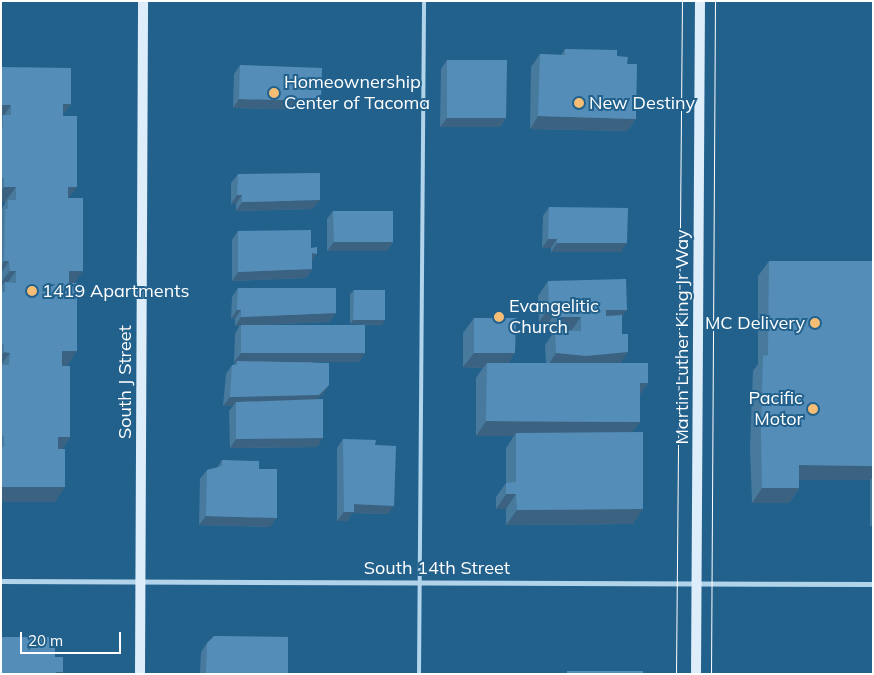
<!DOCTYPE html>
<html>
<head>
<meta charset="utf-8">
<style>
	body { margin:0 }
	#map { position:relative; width:874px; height:675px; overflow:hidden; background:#23618d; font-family:Mulish,sans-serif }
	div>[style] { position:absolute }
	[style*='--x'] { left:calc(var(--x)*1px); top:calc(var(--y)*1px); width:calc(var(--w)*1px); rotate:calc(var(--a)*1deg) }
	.lane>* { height:4px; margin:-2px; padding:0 2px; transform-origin:2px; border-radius:2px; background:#b2d4eb }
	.street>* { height:5px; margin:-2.5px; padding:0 2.5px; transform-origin:2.5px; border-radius:2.5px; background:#b2d4eb }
	.secondary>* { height:10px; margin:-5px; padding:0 5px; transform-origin:5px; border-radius:5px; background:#ddedf9 }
	.tram>* { height:1px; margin:-0.5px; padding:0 0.5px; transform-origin:0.5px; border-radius:0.5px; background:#fff }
	.wall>* { inset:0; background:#487a9e }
	.shaded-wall>* { inset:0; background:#3b6381 }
	.building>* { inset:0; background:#548eb8 }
	.dots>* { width:14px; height:14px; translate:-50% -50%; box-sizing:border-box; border:2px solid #23618d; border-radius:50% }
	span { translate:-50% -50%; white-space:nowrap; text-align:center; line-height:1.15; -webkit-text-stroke:4px #23618d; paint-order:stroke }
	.poi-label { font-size:18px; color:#fff }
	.left { translate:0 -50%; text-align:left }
	.right { translate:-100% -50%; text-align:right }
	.street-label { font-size:18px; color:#fff }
	.frame { position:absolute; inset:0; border:2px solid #fff; pointer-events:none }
	.scale { position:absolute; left:20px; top:632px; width:101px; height:22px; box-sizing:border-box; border:2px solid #fff; border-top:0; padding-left:6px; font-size:15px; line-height:18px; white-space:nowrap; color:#fff; -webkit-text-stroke:4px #23618d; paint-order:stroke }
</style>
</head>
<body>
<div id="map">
	<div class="lane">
		<div style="--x:419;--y:674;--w:673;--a:-89.57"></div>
	</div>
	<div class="street">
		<div style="--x:1;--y:581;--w:872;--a:0.2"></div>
	</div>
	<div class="secondary">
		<div style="--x:140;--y:674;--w:673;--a:-89.74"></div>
		<div style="--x:696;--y:674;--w:673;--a:-89.66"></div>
	</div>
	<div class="tram">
		<div style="--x:676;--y:674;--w:673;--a:-89.49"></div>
		<div style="--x:711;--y:674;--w:673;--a:-89.66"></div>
	</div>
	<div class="wall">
		<div style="clip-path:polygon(565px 49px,617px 56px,627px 64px,636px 119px,627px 131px,530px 129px,531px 67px,540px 54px,561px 55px)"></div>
		<div style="clip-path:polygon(447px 60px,506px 118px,500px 127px,440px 127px,441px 69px)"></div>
		<div style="clip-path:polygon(240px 65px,314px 110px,233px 108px,234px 74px)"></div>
		<div style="clip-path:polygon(1px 67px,71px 104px,63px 115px,74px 283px,67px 366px,70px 437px,62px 449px,55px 502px,1px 502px,1px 287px,2px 285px,1px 285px,1px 210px,5px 204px,5px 202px,1px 202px)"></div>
		<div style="clip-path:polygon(238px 174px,313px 209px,236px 211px,236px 204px,231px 204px,231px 183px)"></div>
		<div style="clip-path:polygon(549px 207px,621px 252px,551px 252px,551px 248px,542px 248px,543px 216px)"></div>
		<div style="clip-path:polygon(333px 211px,393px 242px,387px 251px,327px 251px,327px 219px)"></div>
		<div style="clip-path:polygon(238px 231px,311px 248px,312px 269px,306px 278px,232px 281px,232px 240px)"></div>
		<div style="clip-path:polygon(769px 261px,873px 261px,873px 526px,870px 526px,870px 480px,799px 480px,799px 488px,789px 503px,752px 503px,750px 448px,753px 371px,758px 364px,758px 276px)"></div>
		<div style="clip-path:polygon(548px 281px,622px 317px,621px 363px,640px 395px,632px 433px,633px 524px,506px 525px,506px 509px,496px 509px,496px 497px,506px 483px,506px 448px,514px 436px,476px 436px,476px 378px,483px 368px,463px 367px,463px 333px,474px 318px,509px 363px,546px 363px,545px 345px,554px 332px,549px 332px,549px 322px,539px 322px,538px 296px)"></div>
		<div style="clip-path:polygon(238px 288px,336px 313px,329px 322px,257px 325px,365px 353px,359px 362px,312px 362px,329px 385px,323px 394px,317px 399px,317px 447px,230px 448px,229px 411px,233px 406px,223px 406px,226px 374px,232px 365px,233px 365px,236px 362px,234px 362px,235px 334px,240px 325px,235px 326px,235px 319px,231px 319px,232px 297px)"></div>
		<div style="clip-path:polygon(354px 290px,382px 325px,350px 324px,350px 294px)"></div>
		<div style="clip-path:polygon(343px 439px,388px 514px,352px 513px,347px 521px,337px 521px,337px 448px)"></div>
		<div style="clip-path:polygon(222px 460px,259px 469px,270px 527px,199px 525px,200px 479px,207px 470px,217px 468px)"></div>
		<div style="clip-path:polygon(207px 643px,288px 674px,200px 674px,201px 652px)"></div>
	</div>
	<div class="shaded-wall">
		<div style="clip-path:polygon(239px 99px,321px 101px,314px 110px,233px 108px)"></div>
		<div style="clip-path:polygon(63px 104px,71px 104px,60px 119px)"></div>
		<div style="clip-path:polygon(1px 105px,11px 105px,3px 117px,3px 115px,1px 117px)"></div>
		<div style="clip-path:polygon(538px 116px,636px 119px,627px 131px,530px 129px)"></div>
		<div style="clip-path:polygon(447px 118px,506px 118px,500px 127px,440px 127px)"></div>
		<div style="clip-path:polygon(4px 187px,16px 187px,5px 202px,1px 202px,1px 191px)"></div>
		<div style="clip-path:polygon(68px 187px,77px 187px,66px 202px)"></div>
		<div style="clip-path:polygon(237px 195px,242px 195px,236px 204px,231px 204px)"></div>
		<div style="clip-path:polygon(320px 200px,313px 209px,236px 211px,242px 202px)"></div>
		<div style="clip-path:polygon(548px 239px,557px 239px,551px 248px,542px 248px)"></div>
		<div style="clip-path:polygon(334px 242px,393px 242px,387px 251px,327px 251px)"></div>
		<div style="clip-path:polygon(557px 243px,627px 243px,621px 252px,551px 252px)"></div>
		<div style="clip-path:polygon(312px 253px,317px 254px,311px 262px)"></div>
		<div style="clip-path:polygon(4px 261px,9px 261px,1px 273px,1px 266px)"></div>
		<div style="clip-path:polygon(312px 269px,306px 278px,232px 281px,238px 272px)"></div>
		<div style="clip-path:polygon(10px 271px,16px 271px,6px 285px,5px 282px,2px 285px,1px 285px,1px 282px)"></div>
		<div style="clip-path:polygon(69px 271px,83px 271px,72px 286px,59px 286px)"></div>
		<div style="clip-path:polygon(559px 307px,549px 322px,539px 322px,549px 308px)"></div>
		<div style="clip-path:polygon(237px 310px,241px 310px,235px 319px,231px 319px)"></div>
		<div style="clip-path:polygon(606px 310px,627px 310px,617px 325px,596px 325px)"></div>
		<div style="clip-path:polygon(336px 313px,329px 322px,235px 326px,241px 317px)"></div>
		<div style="clip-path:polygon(560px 317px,581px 317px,571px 331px,555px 330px,554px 332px,549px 332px)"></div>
		<div style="clip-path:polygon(353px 320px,385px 320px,382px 325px,350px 324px)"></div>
		<div style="clip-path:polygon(62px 351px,77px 351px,67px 366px,52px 366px)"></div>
		<div style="clip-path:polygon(4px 352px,10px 353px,1px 365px,1px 356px)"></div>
		<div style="clip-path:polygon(628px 352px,618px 367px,546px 368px,556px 353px)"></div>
		<div style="clip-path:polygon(241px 353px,365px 353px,359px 362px,237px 362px,237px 361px,236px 362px,234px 362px)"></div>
		<div style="clip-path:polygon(474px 353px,515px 353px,505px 368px,487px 363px,483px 368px,463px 367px)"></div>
		<div style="clip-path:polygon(640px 383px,648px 383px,638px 398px)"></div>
		<div style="clip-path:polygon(329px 385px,323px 394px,312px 404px,236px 402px,233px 406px,223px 406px,230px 397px)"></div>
		<div style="clip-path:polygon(486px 421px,640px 422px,629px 436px,516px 433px,514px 436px,476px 436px)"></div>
		<div style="clip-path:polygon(58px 437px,70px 437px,60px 452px,48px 452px)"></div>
		<div style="clip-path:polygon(323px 438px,317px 447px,230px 448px,236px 439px)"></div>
		<div style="clip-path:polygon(799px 465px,873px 466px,873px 477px,870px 480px,789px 480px)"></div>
		<div style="clip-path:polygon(1px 487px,65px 487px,55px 502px,1px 502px)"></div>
		<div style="clip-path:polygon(762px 488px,799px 488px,789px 503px,752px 503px)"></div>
		<div style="clip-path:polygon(506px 494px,516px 494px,506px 509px,496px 509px)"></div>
		<div style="clip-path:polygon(354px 504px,394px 506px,388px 514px,352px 513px,347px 521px,337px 521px,344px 512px)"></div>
		<div style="clip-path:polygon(643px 509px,633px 524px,506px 525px,517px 510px)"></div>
		<div style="clip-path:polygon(206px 516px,277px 518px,270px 527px,199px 525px)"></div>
		<div style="clip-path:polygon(56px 672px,63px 672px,62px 674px,54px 674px)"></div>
	</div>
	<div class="building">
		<div style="clip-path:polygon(565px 49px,617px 50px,617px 56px,628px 57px,627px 64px,637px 64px,636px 119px,538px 116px,540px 54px,565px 55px)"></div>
		<div style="clip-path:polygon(447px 60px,507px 60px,506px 118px,447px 118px)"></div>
		<div style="clip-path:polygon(240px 65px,322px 68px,321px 101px,239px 99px)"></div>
		<div style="clip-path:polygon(1px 67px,71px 68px,71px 104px,63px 104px,63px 116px,77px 116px,77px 187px,68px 187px,68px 198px,83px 198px,83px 271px,69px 271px,69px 283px,77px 283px,77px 351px,62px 351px,62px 366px,70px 366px,70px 437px,58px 437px,58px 449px,65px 449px,65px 487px,1px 487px,1px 447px,4px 447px,4px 436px,1px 436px,1px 365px,9px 365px,10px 353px,4px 352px,4px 344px,1px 344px,1px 292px,5px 292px,5px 282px,16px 283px,16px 271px,10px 271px,9px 261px,4px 261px,5px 209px,8px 209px,8px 200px,16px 200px,16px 187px,4px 187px,4px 178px,1px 178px,1px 127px,3px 127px,3px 115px,11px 115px,11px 105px,1px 105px)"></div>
		<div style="clip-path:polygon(320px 173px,320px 200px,242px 202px,242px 195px,237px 195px,238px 174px)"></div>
		<div style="clip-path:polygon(549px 207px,628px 208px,627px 243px,557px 243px,557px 239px,548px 239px)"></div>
		<div style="clip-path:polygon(333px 211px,393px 211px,393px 242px,334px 242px)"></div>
		<div style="clip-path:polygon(311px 230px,311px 248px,317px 247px,317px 254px,312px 253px,312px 269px,238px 272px,238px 231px)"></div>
		<div style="clip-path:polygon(769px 261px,873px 261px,873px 466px,799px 465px,799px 488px,762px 488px,761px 433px,763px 356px,768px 355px)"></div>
		<div style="clip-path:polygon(626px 279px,627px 310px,606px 310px,606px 316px,622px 315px,622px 334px,628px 334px,628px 352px,586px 356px,556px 353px,555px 330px,581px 331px,581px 317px,560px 317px,559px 307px,549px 308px,548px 281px)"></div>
		<div style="clip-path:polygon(238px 288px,336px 288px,336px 313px,241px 317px,241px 310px,237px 310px)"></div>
		<div style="clip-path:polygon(354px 290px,385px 290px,385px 320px,353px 320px)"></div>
		<div style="clip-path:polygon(474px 318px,516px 318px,515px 353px,474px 353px)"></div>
		<div style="clip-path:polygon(241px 325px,365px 325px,365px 353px,241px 353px)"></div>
		<div style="clip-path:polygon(237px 361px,329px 363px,329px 385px,319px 395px,230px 397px,232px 365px,237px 365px)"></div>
		<div style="clip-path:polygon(487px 363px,648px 363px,648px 383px,640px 383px,640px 422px,486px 421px)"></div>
		<div style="clip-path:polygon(323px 399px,323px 438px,236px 439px,236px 402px)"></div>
		<div style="clip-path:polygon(643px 432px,643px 509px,517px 510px,516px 494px,506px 494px,506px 483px,516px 482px,516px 433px)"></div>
		<div style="clip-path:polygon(343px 439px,376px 440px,375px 445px,396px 446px,394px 506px,354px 504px,354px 512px,344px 512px)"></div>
		<div style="clip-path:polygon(222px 460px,259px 461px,259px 469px,277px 469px,277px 518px,206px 516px,207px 470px,222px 466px)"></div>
		<div style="clip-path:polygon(214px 636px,288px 637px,288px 674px,206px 674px,207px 643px)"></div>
		<div style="clip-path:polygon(1px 637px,55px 637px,55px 657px,63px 657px,63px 672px,56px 672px,56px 674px,1px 674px)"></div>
		<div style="clip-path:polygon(567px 671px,643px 671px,643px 674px,567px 674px)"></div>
	</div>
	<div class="dots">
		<div style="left:274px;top:93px;background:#f6be75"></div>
		<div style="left:579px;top:103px;background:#f6be75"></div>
		<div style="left:32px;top:291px;background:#f6be75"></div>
		<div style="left:499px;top:317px;background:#f6be75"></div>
		<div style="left:815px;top:323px;background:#f6be75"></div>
		<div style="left:813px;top:409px;background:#f6be75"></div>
	</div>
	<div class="poi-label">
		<span class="left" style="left:284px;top:93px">Homeownership<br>Center of Tacoma</span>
		<span class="left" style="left:589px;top:103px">New Destiny</span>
		<span class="left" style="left:42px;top:291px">1419 Apartments</span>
		<span class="left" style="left:509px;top:317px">Evangelitic<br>Church</span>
		<span class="right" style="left:805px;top:323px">MC Delivery</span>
		<span class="right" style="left:803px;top:409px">Pacific<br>Motor</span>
	</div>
	<div class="street-label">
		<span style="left:682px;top:337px;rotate:-90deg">Martin Luther King Jr Way</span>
		<span style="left:125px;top:382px;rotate:-90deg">South J Street</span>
		<span style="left:437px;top:568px">South 14th Street</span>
	</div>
	<div class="frame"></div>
	<div class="scale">20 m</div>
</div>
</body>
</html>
